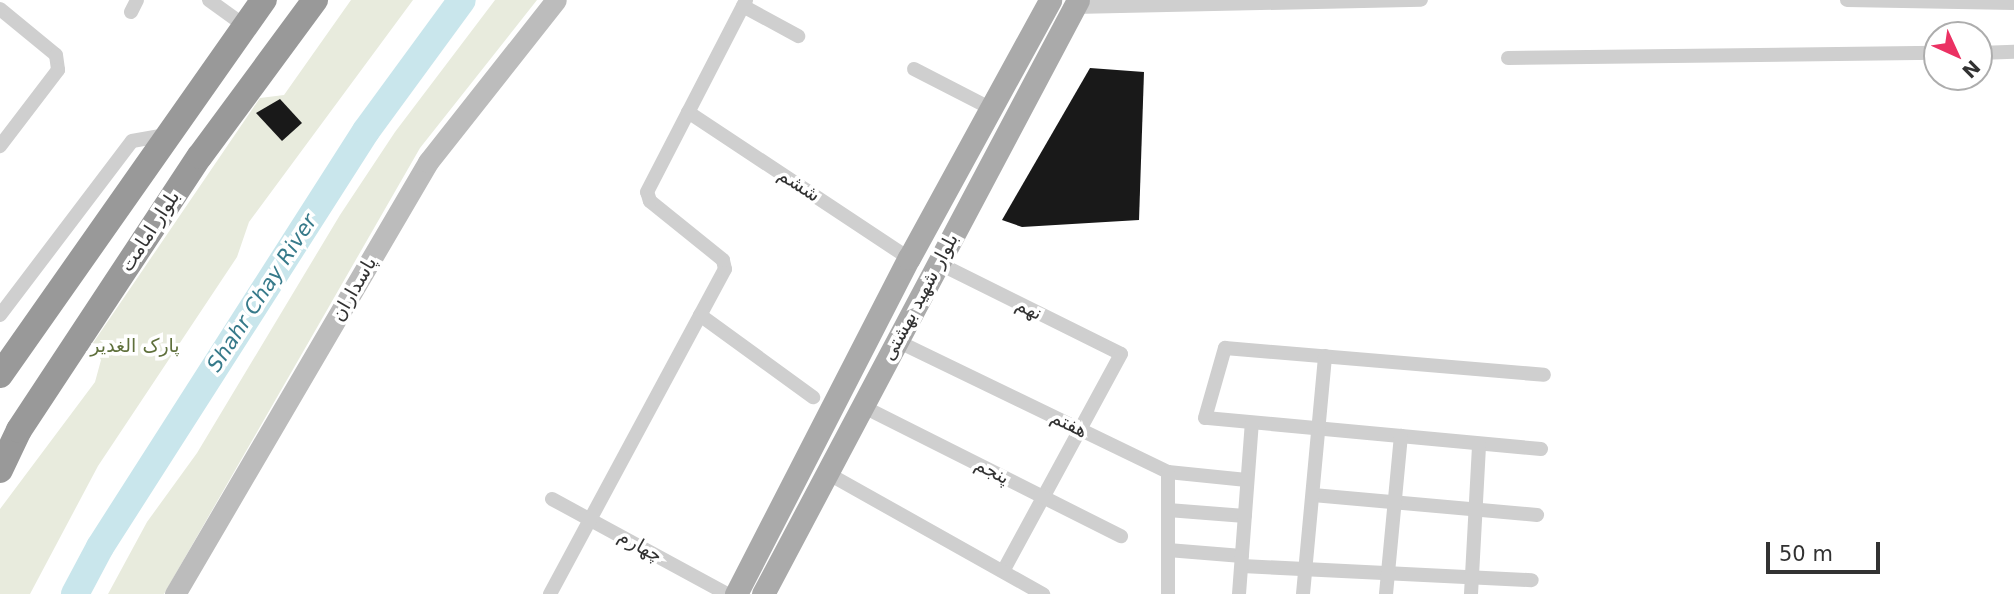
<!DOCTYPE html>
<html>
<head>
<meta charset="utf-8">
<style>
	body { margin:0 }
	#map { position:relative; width:2014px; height:594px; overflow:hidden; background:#fff; font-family:"DejaVu Sans",Cairo,sans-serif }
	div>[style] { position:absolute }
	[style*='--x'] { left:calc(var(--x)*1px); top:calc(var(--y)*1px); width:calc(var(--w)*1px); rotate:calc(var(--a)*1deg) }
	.green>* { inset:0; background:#e8ebdd }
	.river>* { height:28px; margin:-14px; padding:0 14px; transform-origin:14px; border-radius:14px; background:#c9e6ec }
	.building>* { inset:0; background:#191919 }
	.street>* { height:14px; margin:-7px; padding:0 7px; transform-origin:7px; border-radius:7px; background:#cfcfcf }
	.secondary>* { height:21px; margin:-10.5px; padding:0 10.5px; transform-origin:10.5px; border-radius:10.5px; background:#bcbcbc }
	.primary>* { height:23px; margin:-11.5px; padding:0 11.5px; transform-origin:11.5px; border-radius:11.5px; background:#aaa }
	.highway>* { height:26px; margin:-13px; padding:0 13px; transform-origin:13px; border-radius:13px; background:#999 }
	span { translate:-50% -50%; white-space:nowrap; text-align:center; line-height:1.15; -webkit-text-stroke:7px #fff; paint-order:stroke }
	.street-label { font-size:19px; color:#323232 }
	.park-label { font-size:19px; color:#5f703c }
	.water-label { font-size:21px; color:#377a8a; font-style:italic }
	.north { position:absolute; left:1923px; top:21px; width:70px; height:70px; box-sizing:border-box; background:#fff; border:2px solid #adadad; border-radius:50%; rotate:135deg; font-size:19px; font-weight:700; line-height:28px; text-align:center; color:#323232 }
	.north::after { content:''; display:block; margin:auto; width:24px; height:32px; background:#eb3163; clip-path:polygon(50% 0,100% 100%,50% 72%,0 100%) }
	.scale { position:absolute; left:1766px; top:542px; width:114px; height:32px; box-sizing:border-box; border:4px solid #323232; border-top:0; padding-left:9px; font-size:21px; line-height:24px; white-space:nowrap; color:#323232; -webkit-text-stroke:5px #fff; paint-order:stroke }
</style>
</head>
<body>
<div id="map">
	<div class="green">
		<div style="clip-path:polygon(351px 0,413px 0,249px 222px,237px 257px,98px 466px,30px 594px,0 594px,0 509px,95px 382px,101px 360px,93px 343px,260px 98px,284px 95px)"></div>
		<div style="clip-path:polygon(495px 0,537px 0,420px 148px,164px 594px,108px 594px,147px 522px,197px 453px,340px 215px,395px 132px)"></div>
	</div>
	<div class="river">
		<div style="--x:75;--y:594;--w:53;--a:-62"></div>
		<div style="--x:100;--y:547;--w:494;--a:-57.4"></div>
		<div style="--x:366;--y:131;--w:162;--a:-53.8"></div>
	</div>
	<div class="building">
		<div style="clip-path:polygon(1090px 68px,1144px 72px,1139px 220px,1022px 227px,1002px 220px)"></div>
		<div style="clip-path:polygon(280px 99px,302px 123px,282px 141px,256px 113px)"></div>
	</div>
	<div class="street">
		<div style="--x:209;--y:0;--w:44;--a:35.8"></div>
		<div style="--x:1847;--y:0;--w:167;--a:1"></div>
		<div style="--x:743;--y:6;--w:63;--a:28.6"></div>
		<div style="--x:1074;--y:7;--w:347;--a:-1.2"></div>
		<div style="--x:0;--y:9;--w:72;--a:39.4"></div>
		<div style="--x:56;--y:55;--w:15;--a:82"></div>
		<div style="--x:58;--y:70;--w:96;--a:127.3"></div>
		<div style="--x:131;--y:12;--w:13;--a:-63"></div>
		<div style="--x:1979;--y:53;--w:35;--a:-2"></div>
		<div style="--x:1508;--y:58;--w:429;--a:-0.7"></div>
		<div style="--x:914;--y:69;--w:85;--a:27.2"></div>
		<div style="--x:688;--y:112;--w:265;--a:33.5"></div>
		<div style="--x:938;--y:263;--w:204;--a:26.4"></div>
		<div style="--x:1121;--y:354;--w:247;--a:118.5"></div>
		<div style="--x:0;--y:315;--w:218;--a:-52.8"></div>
		<div style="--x:132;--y:141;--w:36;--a:-10"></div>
		<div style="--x:700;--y:315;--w:140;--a:36"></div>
		<div style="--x:897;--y:341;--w:301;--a:25.8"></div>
		<div style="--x:1168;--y:472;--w:79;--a:5.8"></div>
		<div style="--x:862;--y:406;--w:290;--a:26.7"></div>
		<div style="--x:1541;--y:449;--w:337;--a:-174.7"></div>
		<div style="--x:1205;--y:418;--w:73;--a:-74.1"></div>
		<div style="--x:1225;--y:348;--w:320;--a:4.8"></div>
		<div style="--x:827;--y:473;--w:248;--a:29.3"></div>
		<div style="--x:1313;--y:495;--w:225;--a:5.1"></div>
		<div style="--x:552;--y:499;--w:199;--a:28.5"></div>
		<div style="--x:1168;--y:510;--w:77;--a:4.5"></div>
		<div style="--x:1168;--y:550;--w:74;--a:4.6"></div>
		<div style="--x:1242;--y:566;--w:290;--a:2.8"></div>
		<div style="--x:550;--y:594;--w:369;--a:-61.7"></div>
		<div style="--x:725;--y:269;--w:9;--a:-103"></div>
		<div style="--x:723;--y:260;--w:94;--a:-141.1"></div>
		<div style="--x:650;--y:201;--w:9;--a:-108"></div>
		<div style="--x:647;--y:192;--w:216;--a:-62.7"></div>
		<div style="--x:1168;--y:594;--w:122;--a:-90"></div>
		<div style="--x:1239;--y:594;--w:171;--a:-85.7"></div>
		<div style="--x:1303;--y:594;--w:239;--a:-84.7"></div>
		<div style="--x:1386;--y:594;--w:159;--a:-84.6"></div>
		<div style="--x:1471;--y:594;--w:150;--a:-86.9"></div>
	</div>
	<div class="secondary">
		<div style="--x:175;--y:594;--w:501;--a:-59.64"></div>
		<div style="--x:428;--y:162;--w:206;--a:-51.7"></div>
	</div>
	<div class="primary">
		<div style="--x:736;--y:594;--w:378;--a:-62.8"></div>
		<div style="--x:909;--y:258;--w:294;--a:-61.3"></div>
		<div style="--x:763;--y:594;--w:672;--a:-62.06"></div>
	</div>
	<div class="highway">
		<div style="--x:0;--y:375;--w:459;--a:-54.9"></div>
		<div style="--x:0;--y:470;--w:44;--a:-64.6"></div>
		<div style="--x:19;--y:430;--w:328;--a:-56.6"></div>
		<div style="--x:200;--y:156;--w:194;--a:-53.6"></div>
	</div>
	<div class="street-label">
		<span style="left:799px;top:185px;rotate:33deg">ششم</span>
		<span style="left:150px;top:231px;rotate:-57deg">بلوار امامت</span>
		<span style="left:354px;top:289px;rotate:-60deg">پاسداران</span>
		<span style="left:920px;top:297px;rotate:-62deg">بلوار شهید بهشتی</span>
		<span style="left:1029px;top:309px;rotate:26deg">نهم</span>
		<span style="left:1069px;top:424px;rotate:26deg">هفتم</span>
		<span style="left:992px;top:471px;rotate:27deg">پنجم</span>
		<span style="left:640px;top:546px;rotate:29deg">چهارم</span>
	</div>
	<div class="park-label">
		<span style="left:135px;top:346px">پارک الغدیر</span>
	</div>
	<div class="water-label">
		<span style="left:262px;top:293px;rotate:-57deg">Shahr Chay River</span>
	</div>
	<div class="north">N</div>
	<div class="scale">50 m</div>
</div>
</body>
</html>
